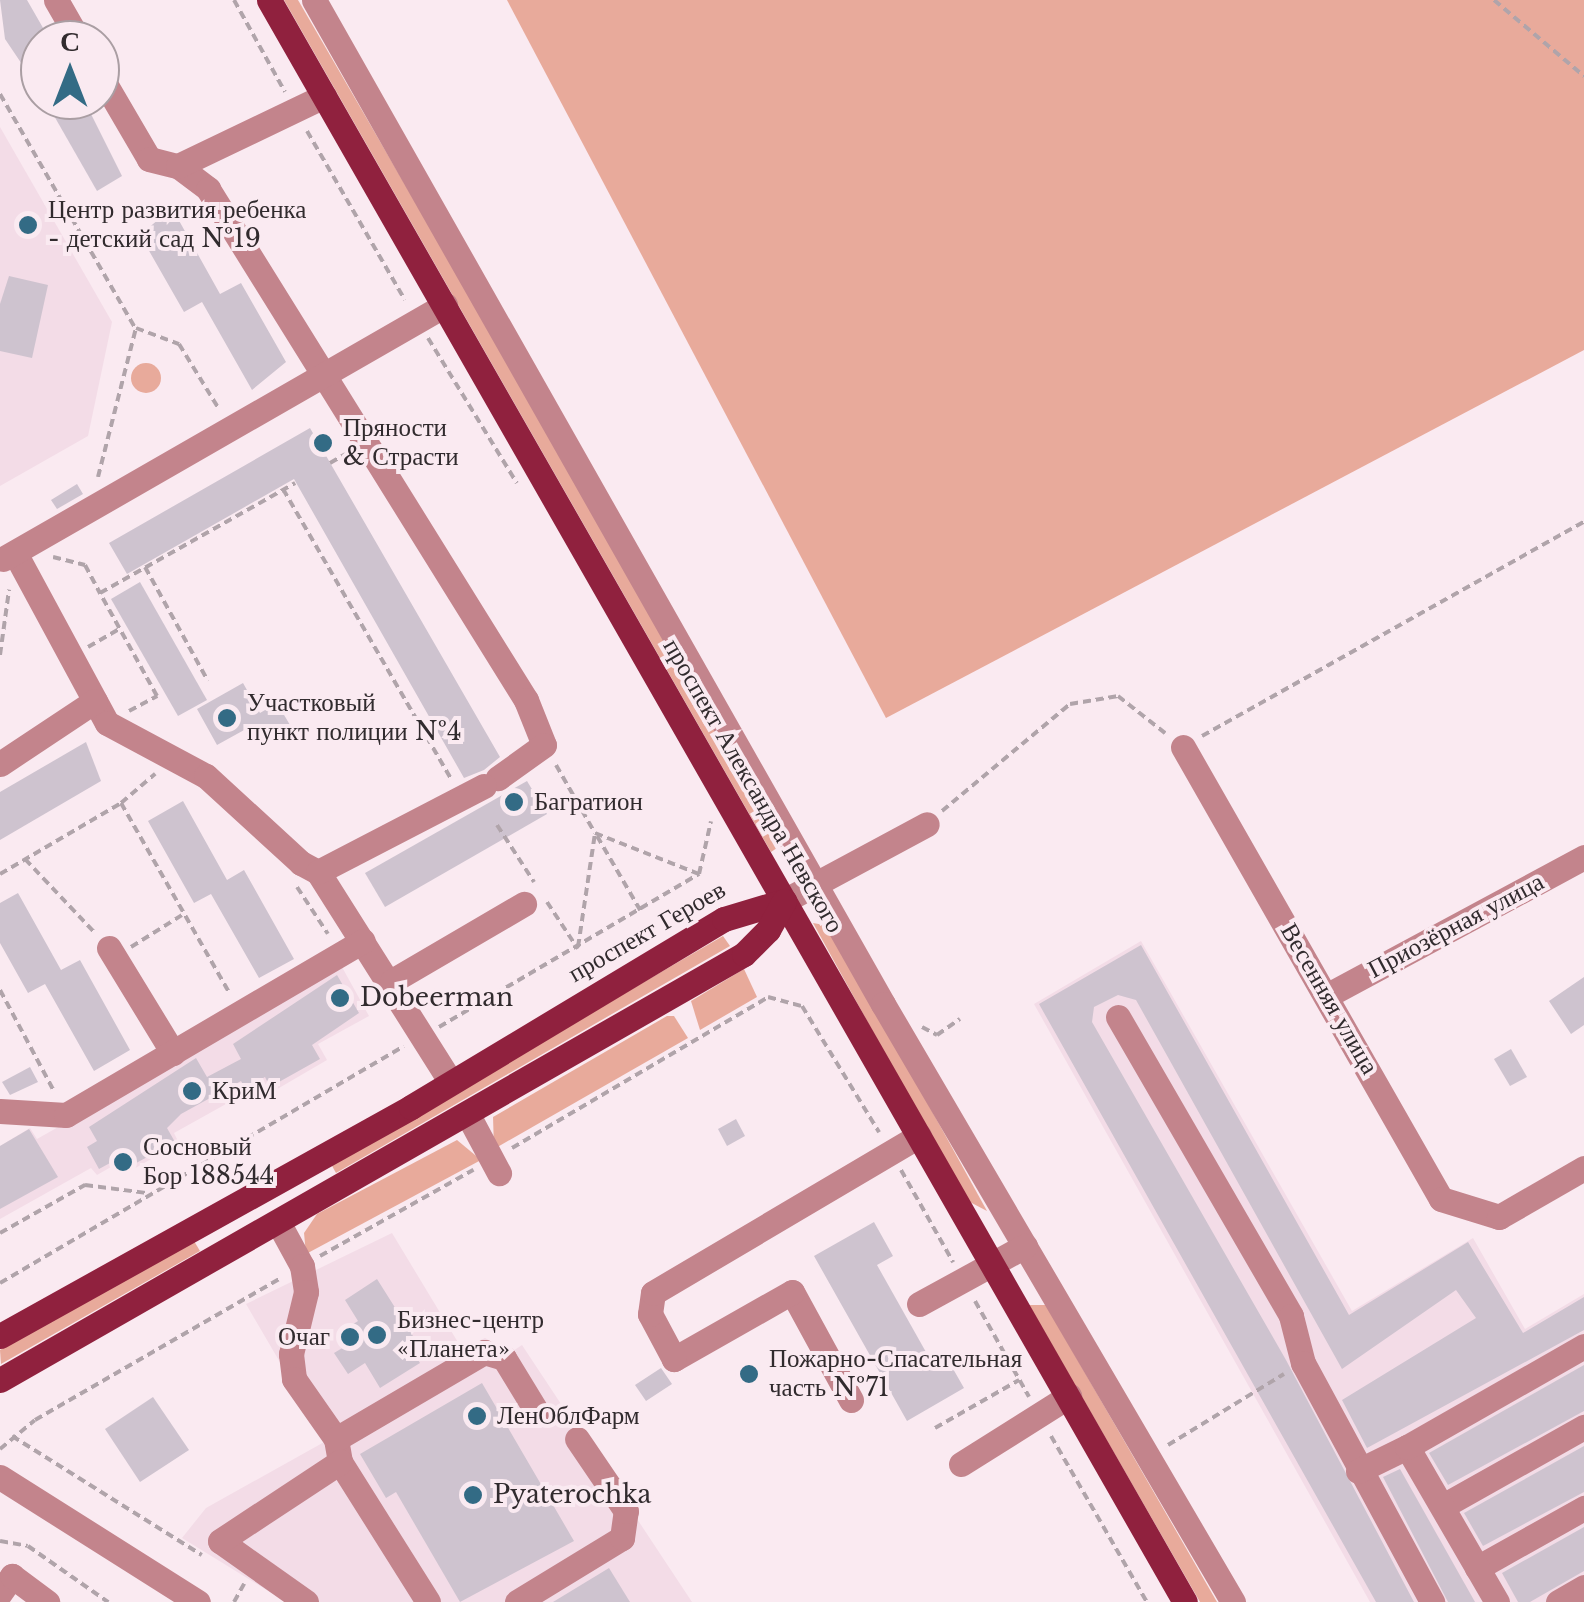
<!DOCTYPE html>
<html>
<head>
<meta charset="utf-8">
<style>
	body { margin:0 }
	#map { position:relative; width:1584px; height:1602px; overflow:hidden; background:#faeaf1; font-family:"Libre Baskerville",serif }
	div>[style] { position:absolute }
	[style*='--x'] { left:calc(var(--x)*1px); top:calc(var(--y)*1px); width:calc(var(--w)*1px); rotate:calc(var(--a)*1deg) }
	.built>* { inset:0; background:#f3dce7 }
	.green>* { inset:0; background:#e8aa9b }
	.round { border-radius:50% }
	.building>* { inset:0; background:#cec3cf }
	.path>* { height:4px; margin-top:-2px; transform-origin:0; background:repeating-linear-gradient(90deg,#b0a4aa 0 8px,transparent 0 13px) }
	.minor>* { height:25px; margin:-12.5px; padding:0 12.5px; transform-origin:12.5px; border-radius:12.5px; background:#c3848c }
	.major>* { height:25px; margin:-12.5px; padding:0 12.5px; transform-origin:12.5px; border-radius:12.5px; background:#90213e }
	.dots>* { width:28px; height:28px; translate:-50% -50%; box-sizing:border-box; border:5px solid #faeaf1; border-radius:50% }
	span { translate:-50% -50%; white-space:nowrap; text-align:center; line-height:1.15; -webkit-text-stroke:8px #faeaf1; paint-order:stroke }
	.poi-label { font-size:25px; color:#312b2e }
	.left { translate:0 -50%; text-align:left }
	.right { translate:-100% -50%; text-align:right }
	.street-label { font-size:25px; color:#312b2e }
	.north { position:absolute; left:20px; top:20px; width:100px; height:100px; box-sizing:border-box; background:#faeaf1; border:2px solid #aa9ea3; border-radius:50%; rotate:0deg; font-size:28px; font-weight:700; line-height:40px; text-align:center; color:#312b2e }
	.north::after { content:''; display:block; margin:auto; width:35px; height:45px; background:#336b85; clip-path:polygon(50% 0,100% 100%,50% 72%,0 100%) }
</style>
</head>
<body>
<div id="map">
	<div class="built">
		<div style="clip-path:polygon(0 127px,112px 322px,88px 436px,0 486px)"></div>
		<div style="clip-path:polygon(1141px 941px,1352px 1311px,1473px 1238px,1525px 1329px,1584px 1294px,1584px 1602px,1370px 1602px,1034px 1004px)"></div>
		<div style="clip-path:polygon(342px 967px,369px 1016px,318px 1044px,327px 1060px,267px 1095px,260px 1085px,174px 1133px,179px 1143px,125px 1174px,118px 1163px,97px 1175px,91px 1168px,0 1219px,0 1146px,30px 1128px,37px 1139px)"></div>
		<div style="clip-path:polygon(392px 1233px,462px 1349px,485px 1338px,510px 1353px,522px 1345px,692px 1602px,286px 1602px,182px 1538px,206px 1508px,326px 1441px,246px 1304px)"></div>
	</div>
	<div class="green">
		<div style="clip-path:polygon(284px 0,298px 0,773px 819px,777px 848px,771px 852px)"></div>
		<div style="clip-path:polygon(507px 0,1584px 0,1584px 350px,886px 718px)"></div>
		<div class="round" style="left:131px;top:363px;width:30px;height:30px"></div>
		<div style="clip-path:polygon(813px 923px,830px 926px,987px 1211px,966px 1200px)"></div>
		<div style="clip-path:polygon(723px 936px,730px 946px,336px 1173px,331px 1164px)"></div>
		<div style="clip-path:polygon(744px 969px,757px 997px,700px 1030px,691px 1001px)"></div>
		<div style="clip-path:polygon(667px 1016px,674px 1016px,688px 1038px,494px 1149px,493px 1117px)"></div>
		<div style="clip-path:polygon(457px 1140px,481px 1160px,306px 1254px,304px 1233px,317px 1214px)"></div>
		<div style="clip-path:polygon(194px 1241px,200px 1251px,1px 1364px,0 1350px)"></div>
		<div style="clip-path:polygon(1029px 1305px,1046px 1305px,1217px 1602px,1200px 1602px)"></div>
	</div>
	<div class="building">
		<div style="clip-path:polygon(0 0,27px 0,50px 40px,40px 40px,40px 91px,5px 39px)"></div>
		<div style="clip-path:polygon(45px 100px,84px 100px,122px 176px,97px 191px)"></div>
		<div style="clip-path:polygon(172px 208px,220px 294px,241px 283px,286px 362px,252px 390px,202px 302px,184px 312px,140px 235px)"></div>
		<div style="clip-path:polygon(9px 276px,48px 285px,32px 358px,0 351px,0 304px)"></div>
		<div style="clip-path:polygon(310px 428px,500px 757px,484px 770px,464px 778px,294px 479px,127px 574px,109px 543px)"></div>
		<div style="clip-path:polygon(77px 484px,83px 494px,57px 509px,51px 500px)"></div>
		<div style="clip-path:polygon(140px 582px,207px 700px,178px 716px,111px 599px)"></div>
		<div style="clip-path:polygon(243px 683px,260px 713px,277px 703px,290px 725px,264px 739px,255px 724px,217px 745px,197px 709px)"></div>
		<div style="clip-path:polygon(86px 742px,101px 781px,0 840px,0 792px)"></div>
		<div style="clip-path:polygon(527px 781px,547px 814px,385px 907px,365px 873px)"></div>
		<div style="clip-path:polygon(183px 801px,227px 880px,244px 870px,294px 959px,259px 978px,211px 894px,194px 903px,148px 821px)"></div>
		<div style="clip-path:polygon(18px 893px,61px 970px,80px 960px,130px 1050px,94px 1071px,45px 984px,28px 993px,0 943px,0 903px)"></div>
		<div style="clip-path:polygon(1141px 945px,1349px 1315px,1468px 1242px,1523px 1333px,1584px 1297px,1584px 1330px,1367px 1448px,1342px 1400px,1476px 1318px,1456px 1290px,1342px 1369px,1136px 1000px,1118px 995px,1094px 1007px,1092px 1022px,1286px 1360px,1414px 1602px,1376px 1602px,1039px 1004px)"></div>
		<div style="clip-path:polygon(337px 975px,359px 1013px,312px 1045px,320px 1059px,270px 1087px,265px 1077px,245px 1088px,241px 1081px,181px 1114px,167px 1128px,175px 1142px,127px 1168px,121px 1157px,99px 1169px,87px 1147px,97px 1141px,89px 1127px,196px 1058px,207px 1077px,241px 1059px,233px 1044px)"></div>
		<div style="clip-path:polygon(1584px 977px,1584px 1025px,1571px 1034px,1549px 1001px)"></div>
		<div style="clip-path:polygon(1511px 1049px,1527px 1077px,1510px 1086px,1494px 1059px)"></div>
		<div style="clip-path:polygon(30px 1067px,38px 1082px,10px 1095px,2px 1082px)"></div>
		<div style="clip-path:polygon(736px 1119px,745px 1136px,727px 1146px,718px 1129px)"></div>
		<div style="clip-path:polygon(29px 1129px,58px 1177px,0 1209px,0 1146px)"></div>
		<div style="clip-path:polygon(874px 1222px,893px 1256px,877px 1265px,931px 1361px,944px 1353px,964px 1388px,907px 1421px,814px 1256px)"></div>
		<div style="clip-path:polygon(377px 1279px,418px 1344px,411px 1349px,420px 1363px,380px 1388px,365px 1363px,348px 1374px,334px 1353px,349px 1344px,341px 1332px,358px 1321px,345px 1300px)"></div>
		<div style="clip-path:polygon(1584px 1365px,1584px 1411px,1448px 1485px,1429px 1453px)"></div>
		<div style="clip-path:polygon(661px 1368px,672px 1384px,646px 1401px,635px 1385px)"></div>
		<div style="clip-path:polygon(482px 1383px,574px 1541px,460px 1602px,396px 1492px,386px 1498px,360px 1454px)"></div>
		<div style="clip-path:polygon(153px 1397px,189px 1450px,140px 1482px,105px 1429px)"></div>
		<div style="clip-path:polygon(1584px 1446px,1584px 1492px,1483px 1546px,1464px 1513px)"></div>
		<div style="clip-path:polygon(1400px 1469px,1475px 1602px,1448px 1602px,1383px 1477px)"></div>
		<div style="clip-path:polygon(1584px 1527px,1584px 1571px,1530px 1602px,1518px 1602px,1502px 1573px)"></div>
		<div style="clip-path:polygon(609px 1568px,630px 1602px,553px 1602px)"></div>
	</div>
	<div class="path">
		<div style="--x:234;--y:0;--w:105;--a:61"></div>
		<div style="--x:1494;--y:0;--w:118;--a:40.2"></div>
		<div style="--x:0;--y:94;--w:270;--a:60"></div>
		<div style="--x:307;--y:131;--w:195;--a:59.9"></div>
		<div style="--x:428;--y:338;--w:170;--a:58.5"></div>
		<div style="--x:330;--y:463;--w:20;--a:-30"></div>
		<div style="--x:98;--y:477;--w:154;--a:-75.7"></div>
		<div style="--x:136;--y:328;--w:46;--a:20.4"></div>
		<div style="--x:179;--y:344;--w:76;--a:58.4"></div>
		<div style="--x:283;--y:489;--w:335;--a:59.9"></div>
		<div style="--x:53;--y:557;--w:33;--a:14"></div>
		<div style="--x:85;--y:565;--w:32;--a:62"></div>
		<div style="--x:145;--y:567;--w:130;--a:61.1"></div>
		<div style="--x:88;--y:647;--w:36;--a:-30"></div>
		<div style="--x:0;--y:655;--w:66;--a:-82.1"></div>
		<div style="--x:129;--y:711;--w:32;--a:-28"></div>
		<div style="--x:157;--y:696;--w:118;--a:-119"></div>
		<div style="--x:100;--y:593;--w:224;--a:-29.4"></div>
		<div style="--x:1202;--y:736;--w:438;--a:-29.3"></div>
		<div style="--x:556;--y:765;--w:78;--a:60.2"></div>
		<div style="--x:595;--y:833;--w:112;--a:21.5"></div>
		<div style="--x:121;--y:803;--w:220;--a:60.3"></div>
		<div style="--x:942;--y:811;--w:167;--a:-39.9"></div>
		<div style="--x:1070;--y:704;--w:49;--a:-9.5"></div>
		<div style="--x:1118;--y:696;--w:60;--a:38.2"></div>
		<div style="--x:497;--y:825;--w:68;--a:57"></div>
		<div style="--x:597;--y:836;--w:86;--a:59.8"></div>
		<div style="--x:25;--y:859;--w:100;--a:46.6"></div>
		<div style="--x:0;--y:874;--w:140;--a:-30.4"></div>
		<div style="--x:121;--y:803;--w:45;--a:-40.5"></div>
		<div style="--x:297;--y:887;--w:56;--a:56.6"></div>
		<div style="--x:547;--y:902;--w:56;--a:56.6"></div>
		<div style="--x:131;--y:947;--w:60;--a:-32.1"></div>
		<div style="--x:578;--y:947;--w:115;--a:-81.5"></div>
		<div style="--x:0;--y:990;--w:115;--a:61.9"></div>
		<div style="--x:439;--y:1027;--w:302;--a:-30.5"></div>
		<div style="--x:699;--y:874;--w:54;--a:-77.2"></div>
		<div style="--x:922;--y:1027;--w:17;--a:28"></div>
		<div style="--x:937;--y:1035;--w:28;--a:-35"></div>
		<div style="--x:512;--y:1148;--w:297;--a:-30.5"></div>
		<div style="--x:768;--y:997;--w:35;--a:15"></div>
		<div style="--x:802;--y:1006;--w:148;--a:58.6"></div>
		<div style="--x:901;--y:1170;--w:106;--a:60.5"></div>
		<div style="--x:0;--y:1233;--w:98;--a:-29.5"></div>
		<div style="--x:85;--y:1185;--w:63;--a:7.4"></div>
		<div style="--x:320;--y:1256;--w:176;--a:-29.3"></div>
		<div style="--x:0;--y:1283;--w:468;--a:-30.4"></div>
		<div style="--x:975;--y:1301;--w:110;--a:60.6"></div>
		<div style="--x:935;--y:1428;--w:97;--a:-29.7"></div>
		<div style="--x:12;--y:1436;--w:224;--a:32.1"></div>
		<div style="--x:1051;--y:1436;--w:192;--a:60"></div>
		<div style="--x:1168;--y:1445;--w:136;--a:-31.5"></div>
		<div style="--x:0;--y:1449;--w:45;--a:-39.6"></div>
		<div style="--x:35;--y:1420;--w:284;--a:-30"></div>
		<div style="--x:0;--y:1541;--w:28;--a:10"></div>
		<div style="--x:28;--y:1546;--w:98;--a:35"></div>
		<div style="--x:234;--y:1602;--w:21;--a:-61"></div>
	</div>
	<div class="minor">
		<div style="--x:56;--y:0;--w:46;--a:60.1"></div>
		<div style="--x:314;--y:0;--w:1154;--a:60.46"></div>
		<div style="--x:883;--y:1004;--w:693;--a:59.66"></div>
		<div style="--x:100;--y:75;--w:97;--a:59.7"></div>
		<div style="--x:149;--y:159;--w:30;--a:14"></div>
		<div style="--x:178;--y:166;--w:38;--a:37"></div>
		<div style="--x:208;--y:189;--w:602;--a:58.11"></div>
		<div style="--x:526;--y:700;--w:48;--a:68.2"></div>
		<div style="--x:544;--y:745;--w:57;--a:144.3"></div>
		<div style="--x:178;--y:166;--w:162;--a:-25.6"></div>
		<div style="--x:15;--y:553;--w:193;--a:61.6"></div>
		<div style="--x:107;--y:723;--w:112;--a:28.2"></div>
		<div style="--x:206;--y:776;--w:129;--a:42.5"></div>
		<div style="--x:301;--y:863;--w:19;--a:28"></div>
		<div style="--x:318;--y:872;--w:249;--a:57.7"></div>
		<div style="--x:3;--y:559;--w:510;--a:-29.88"></div>
		<div style="--x:1183;--y:747;--w:520;--a:60.28"></div>
		<div style="--x:1441;--y:1199;--w:61;--a:17.2"></div>
		<div style="--x:1499;--y:1217;--w:98;--a:-30"></div>
		<div style="--x:0;--y:764;--w:114;--a:-33.6"></div>
		<div style="--x:318;--y:872;--w:187;--a:-27.4"></div>
		<div style="--x:784;--y:901;--w:162;--a:-28.3"></div>
		<div style="--x:109;--y:948;--w:123;--a:58.6"></div>
		<div style="--x:392;--y:981;--w:153;--a:-30.3"></div>
		<div style="--x:1328;--y:995;--w:291;--a:-28.3"></div>
		<div style="--x:1118;--y:1017;--w:345;--a:59.9"></div>
		<div style="--x:1291;--y:1316;--w:49;--a:75.7"></div>
		<div style="--x:1303;--y:1363;--w:272;--a:61.6"></div>
		<div style="--x:0;--y:1111;--w:66;--a:3.5"></div>
		<div style="--x:66;--y:1115;--w:344;--a:-30.4"></div>
		<div style="--x:468;--y:1115;--w:66;--a:61.9"></div>
		<div style="--x:278;--y:1222;--w:50;--a:61.4"></div>
		<div style="--x:302;--y:1266;--w:26;--a:81"></div>
		<div style="--x:306;--y:1292;--w:64;--a:103.6"></div>
		<div style="--x:291;--y:1354;--w:25;--a:83"></div>
		<div style="--x:294;--y:1379;--w:73;--a:55"></div>
		<div style="--x:336;--y:1439;--w:23;--a:80"></div>
		<div style="--x:340;--y:1462;--w:165;--a:57.8"></div>
		<div style="--x:919;--y:1304;--w:121;--a:-28.7"></div>
		<div style="--x:851;--y:1400;--w:123;--a:-118.6"></div>
		<div style="--x:792;--y:1292;--w:136;--a:150.4"></div>
		<div style="--x:674;--y:1359;--w:51;--a:-118.1"></div>
		<div style="--x:650;--y:1314;--w:21;--a:-82"></div>
		<div style="--x:653;--y:1293;--w:309;--a:-30.6"></div>
		<div style="--x:336;--y:1439;--w:172;--a:-30.4"></div>
		<div style="--x:484;--y:1352;--w:21;--a:17"></div>
		<div style="--x:504;--y:1358;--w:63;--a:58.6"></div>
		<div style="--x:961;--y:1464;--w:128;--a:-32.2"></div>
		<div style="--x:1358;--y:1471;--w:55;--a:-26.1"></div>
		<div style="--x:0;--y:1477;--w:234;--a:32.3"></div>
		<div style="--x:1443;--y:1506;--w:162;--a:-29.3"></div>
		<div style="--x:1477;--y:1568;--w:123;--a:-29.3"></div>
		<div style="--x:0;--y:1593;--w:21;--a:-55"></div>
		<div style="--x:12;--y:1576;--w:44;--a:36.6"></div>
		<div style="--x:306;--y:1602;--w:105;--a:-144.7"></div>
		<div style="--x:220;--y:1541;--w:144;--a:-33.4"></div>
		<div style="--x:517;--y:1602;--w:123;--a:-31.4"></div>
		<div style="--x:622;--y:1538;--w:27;--a:-82"></div>
		<div style="--x:626;--y:1511;--w:87;--a:-124.2"></div>
		<div style="--x:1497;--y:1602;--w:179;--a:-120.1"></div>
		<div style="--x:1407;--y:1447;--w:204;--a:-29.7"></div>
		<div style="--x:1558;--y:1602;--w:30;--a:-30"></div>
	</div>
	<div class="major">
		<div style="--x:269;--y:0;--w:1845;--a:60.24"></div>
		<div style="--x:0;--y:1336;--w:470;--a:-29.1"></div>
		<div style="--x:411;--y:1107;--w:365;--a:-31"></div>
		<div style="--x:724;--y:919;--w:63;--a:-16.7"></div>
		<div style="--x:0;--y:1380;--w:857;--a:-29.79"></div>
		<div style="--x:744;--y:954;--w:34;--a:-45"></div>
		<div style="--x:768;--y:930;--w:33;--a:-61"></div>
	</div>
	<div class="dots">
		<div style="left:28px;top:225px;background:#336b85"></div>
		<div style="left:323px;top:443px;background:#336b85"></div>
		<div style="left:227px;top:718px;background:#336b85"></div>
		<div style="left:514px;top:802px;background:#336b85"></div>
		<div style="left:340px;top:998px;background:#336b85"></div>
		<div style="left:192px;top:1091px;background:#336b85"></div>
		<div style="left:123px;top:1162px;background:#336b85"></div>
		<div style="left:377px;top:1335px;background:#336b85"></div>
		<div style="left:350px;top:1337px;background:#336b85"></div>
		<div style="left:749px;top:1374px;background:#336b85"></div>
		<div style="left:477px;top:1416px;background:#336b85"></div>
		<div style="left:473px;top:1495px;background:#336b85"></div>
	</div>
	<div class="poi-label">
		<span class="left" style="left:48px;top:225px">Центр развития ребенка<br>- детский сад №19</span>
		<span class="left" style="left:343px;top:443px">Пряности<br>&amp; Страсти</span>
		<span class="left" style="left:247px;top:718px">Участковый<br>пункт полиции №4</span>
		<span class="left" style="left:534px;top:802px">Багратион</span>
		<span class="left" style="left:360px;top:998px">Dobeerman</span>
		<span class="left" style="left:212px;top:1091px">КриМ</span>
		<span class="left" style="left:143px;top:1162px">Сосновый<br>Бор 188544</span>
		<span class="left" style="left:397px;top:1335px">Бизнес-центр<br>«Планета»</span>
		<span class="right" style="left:330px;top:1337px">Очаг</span>
		<span class="left" style="left:769px;top:1374px">Пожарно-Спасательная<br>часть №71</span>
		<span class="left" style="left:497px;top:1416px">ЛенОблФарм</span>
		<span class="left" style="left:493px;top:1495px">Pyaterochka</span>
	</div>
	<div class="street-label">
		<span style="left:753px;top:786px;rotate:60deg">проспект Александра Невского</span>
		<span style="left:1456px;top:926px;rotate:-28deg">Приозёрная улица</span>
		<span style="left:647px;top:932px;rotate:-30deg">проспект Героев</span>
		<span style="left:1329px;top:999px;rotate:60deg">Весенняя улица</span>
	</div>
	<div class="north">С</div>
</div>
</body>
</html>
